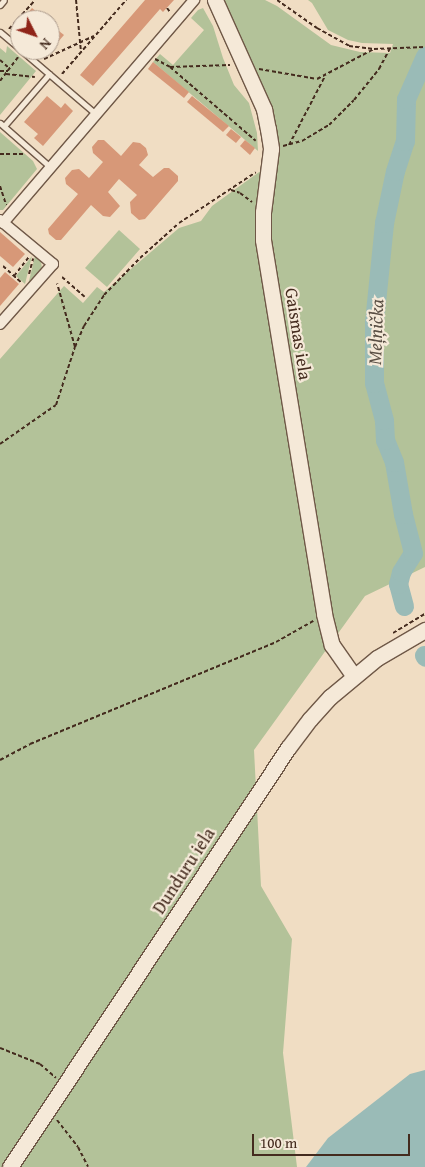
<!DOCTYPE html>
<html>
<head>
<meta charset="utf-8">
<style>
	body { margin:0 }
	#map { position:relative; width:425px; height:1167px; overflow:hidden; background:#f0ddc3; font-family:"Gentium Book Plus",serif }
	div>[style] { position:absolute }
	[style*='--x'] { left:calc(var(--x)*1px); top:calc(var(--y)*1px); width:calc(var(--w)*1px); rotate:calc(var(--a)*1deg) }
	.green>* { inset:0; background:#b3c299 }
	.water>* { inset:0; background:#9abbb7 }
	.river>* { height:19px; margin:-9.5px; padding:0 9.5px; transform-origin:9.5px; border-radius:9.5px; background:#9abbb7 }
	.building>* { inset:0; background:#d79878 }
	.path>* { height:2px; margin-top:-1px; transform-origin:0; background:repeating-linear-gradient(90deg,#442b1e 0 4px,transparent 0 6.5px) }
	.roads { filter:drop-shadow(1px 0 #6f5847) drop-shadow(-1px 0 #6f5847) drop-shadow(0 1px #6f5847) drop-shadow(0 -1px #6f5847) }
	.lane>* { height:5px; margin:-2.5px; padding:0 2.5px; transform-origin:2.5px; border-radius:2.5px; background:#f5e9d8 }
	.street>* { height:10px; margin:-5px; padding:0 5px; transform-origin:5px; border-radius:5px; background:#f5e9d8 }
	.secondary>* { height:15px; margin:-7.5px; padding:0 7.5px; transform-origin:7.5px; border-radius:7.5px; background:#f5e9d8 }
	span { translate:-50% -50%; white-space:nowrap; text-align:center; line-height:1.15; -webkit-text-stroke:4.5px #f5e9d8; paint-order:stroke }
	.street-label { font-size:18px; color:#442b1e }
	.water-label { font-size:19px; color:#5a4f44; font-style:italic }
	.north { position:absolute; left:10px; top:10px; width:50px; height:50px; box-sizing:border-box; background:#f5e9d8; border:1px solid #ae9d8e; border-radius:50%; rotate:131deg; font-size:14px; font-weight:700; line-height:20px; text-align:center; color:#442b1e }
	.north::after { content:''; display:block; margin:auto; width:18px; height:22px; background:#8f2418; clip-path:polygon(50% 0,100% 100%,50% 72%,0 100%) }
	.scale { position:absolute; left:252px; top:1134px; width:158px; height:22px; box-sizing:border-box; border:2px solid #442b1e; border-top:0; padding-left:6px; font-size:15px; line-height:18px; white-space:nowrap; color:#442b1e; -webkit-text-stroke:4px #f5e9d8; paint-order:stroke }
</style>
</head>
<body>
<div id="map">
	<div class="green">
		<div style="clip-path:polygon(224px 0,265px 0,277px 6px,331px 45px,360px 52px,390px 53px,393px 44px,362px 43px,348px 40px,328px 30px,312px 3px,308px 0,425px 0,425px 567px,365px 596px,254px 750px,261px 886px,292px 939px,283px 1053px,297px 1167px,0 1167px,0 359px,64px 286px,83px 303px,97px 287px,104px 292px,179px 228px,201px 221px,212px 206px,269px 165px,279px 161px,273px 119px,267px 100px)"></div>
		<div style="clip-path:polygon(203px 8px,213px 26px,223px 58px,234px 85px,249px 103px,257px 133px,258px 151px,153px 62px,160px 54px,173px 65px,204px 30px,191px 18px,198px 10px)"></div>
		<div style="clip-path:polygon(7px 46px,36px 71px,0 115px,0 48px,6px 53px)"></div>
		<div style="clip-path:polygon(0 132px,33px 161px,37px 169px,3px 210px,0 210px)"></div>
		<div style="clip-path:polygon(119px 230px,140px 249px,107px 287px,85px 268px)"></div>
		<div style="clip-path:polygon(32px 256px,25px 284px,16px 276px)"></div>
		<div style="clip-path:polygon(35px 256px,41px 261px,42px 269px,28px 285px)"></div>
	</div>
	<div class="water">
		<div style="clip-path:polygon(425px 1070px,425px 1167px,306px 1167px,328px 1138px,410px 1074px)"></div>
	</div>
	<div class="river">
		<div style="--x:404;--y:606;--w:23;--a:-105"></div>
		<div style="--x:398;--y:584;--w:12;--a:-76"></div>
		<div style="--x:401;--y:572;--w:22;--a:-58"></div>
		<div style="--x:413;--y:553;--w:40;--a:-104.4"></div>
		<div style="--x:403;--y:514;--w:53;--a:-99.8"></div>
		<div style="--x:394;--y:462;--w:24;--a:-112"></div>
		<div style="--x:385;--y:440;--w:20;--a:-93"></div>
		<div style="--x:384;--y:420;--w:38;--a:-105"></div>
		<div style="--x:374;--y:383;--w:61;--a:-90"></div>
		<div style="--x:374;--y:322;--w:100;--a:-84.2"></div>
		<div style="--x:384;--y:223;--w:53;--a:-78.1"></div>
		<div style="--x:395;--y:171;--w:32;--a:-72"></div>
		<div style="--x:405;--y:141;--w:42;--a:-88.6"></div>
		<div style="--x:406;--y:99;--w:47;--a:-66.2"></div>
		<div style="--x:424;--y:655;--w:2;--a:63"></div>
	</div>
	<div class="building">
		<div style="clip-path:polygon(145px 0,174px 0,163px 12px,160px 9px,93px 86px,80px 75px)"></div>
		<div style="clip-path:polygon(32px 8px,46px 20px,22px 20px)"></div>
		<div style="clip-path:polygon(50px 24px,64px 35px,50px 51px)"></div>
		<div style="clip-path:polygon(153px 62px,189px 92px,184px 98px,148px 69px)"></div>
		<div style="clip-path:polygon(47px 96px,61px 108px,65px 103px,73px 111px,43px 146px,34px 138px,38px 134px,24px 122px)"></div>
		<div style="clip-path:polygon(192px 96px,229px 126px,223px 132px,187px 102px)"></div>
		<div style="clip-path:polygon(231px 129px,241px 137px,236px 143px,226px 135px)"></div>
		<div style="clip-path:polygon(98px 140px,104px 140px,121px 156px,133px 142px,140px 143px,146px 148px,148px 155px,139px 165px,153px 177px,164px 168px,169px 168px,178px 176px,178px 181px,145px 219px,139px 220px,131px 213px,130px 202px,137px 195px,119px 179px,108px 192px,120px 206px,110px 217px,103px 216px,91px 205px,61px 240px,56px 240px,49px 234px,48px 229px,78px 194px,66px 184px,65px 178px,72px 170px,79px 169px,89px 178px,103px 162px,93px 153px,92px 147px)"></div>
		<div style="clip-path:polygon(245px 140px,255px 148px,250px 155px,240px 146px)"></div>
		<div style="clip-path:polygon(0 232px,25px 254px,13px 267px,0 256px)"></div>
		<div style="clip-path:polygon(5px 272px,19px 284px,0 306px,0 278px)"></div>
	</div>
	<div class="path">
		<div style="--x:76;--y:0;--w:52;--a:84.5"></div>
		<div style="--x:277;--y:0;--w:49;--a:35"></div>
		<div style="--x:317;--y:28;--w:37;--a:29"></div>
		<div style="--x:349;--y:46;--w:25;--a:7"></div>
		<div style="--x:374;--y:49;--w:51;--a:-2.2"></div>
		<div style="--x:167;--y:8;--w:5;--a:53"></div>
		<div style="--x:9;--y:29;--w:39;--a:-48"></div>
		<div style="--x:44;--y:59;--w:55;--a:-24.7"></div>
		<div style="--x:155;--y:59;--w:17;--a:28"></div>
		<div style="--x:170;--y:67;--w:113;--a:40.7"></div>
		<div style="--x:0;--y:60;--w:12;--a:42"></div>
		<div style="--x:170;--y:67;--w:60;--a:-1.9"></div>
		<div style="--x:259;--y:69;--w:59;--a:9.8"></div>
		<div style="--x:317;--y:79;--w:64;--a:-27.8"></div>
		<div style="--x:0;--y:71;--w:8;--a:0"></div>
		<div style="--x:6;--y:74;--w:29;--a:6"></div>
		<div style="--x:62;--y:74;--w:98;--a:-49.1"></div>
		<div style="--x:0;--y:81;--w:30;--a:-53"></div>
		<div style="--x:289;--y:145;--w:78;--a:-62.4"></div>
		<div style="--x:283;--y:146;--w:20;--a:-15"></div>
		<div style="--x:302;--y:141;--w:31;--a:-31"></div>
		<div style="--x:329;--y:125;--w:35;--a:-45"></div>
		<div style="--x:354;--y:100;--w:40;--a:-51"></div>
		<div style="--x:379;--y:69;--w:24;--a:-62"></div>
		<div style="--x:0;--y:154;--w:23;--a:0"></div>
		<div style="--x:0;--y:186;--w:20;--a:72"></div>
		<div style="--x:231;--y:190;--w:9;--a:18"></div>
		<div style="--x:240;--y:193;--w:15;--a:37"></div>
		<div style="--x:3;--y:266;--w:25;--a:42"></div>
		<div style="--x:29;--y:274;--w:16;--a:-75"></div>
		<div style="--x:14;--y:276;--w:24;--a:-52"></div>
		<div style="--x:62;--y:277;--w:30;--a:41"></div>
		<div style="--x:75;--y:347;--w:23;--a:-67"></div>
		<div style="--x:84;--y:326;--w:37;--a:-57"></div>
		<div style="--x:104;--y:295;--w:52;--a:-45.8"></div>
		<div style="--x:140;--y:258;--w:52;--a:-41.9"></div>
		<div style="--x:179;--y:223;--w:92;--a:-33.5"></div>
		<div style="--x:0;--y:444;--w:68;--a:-34.9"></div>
		<div style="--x:56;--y:405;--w:61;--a:-71.9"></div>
		<div style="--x:75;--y:347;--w:66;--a:-105.7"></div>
		<div style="--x:393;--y:633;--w:37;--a:-31"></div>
		<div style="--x:0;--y:760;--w:34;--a:-28"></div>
		<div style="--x:30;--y:744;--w:266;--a:-22.5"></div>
		<div style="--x:276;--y:642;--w:43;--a:-29.6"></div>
		<div style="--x:0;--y:1048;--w:43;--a:21.8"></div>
		<div style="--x:40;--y:1064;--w:21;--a:41"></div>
		<div style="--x:57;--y:1120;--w:34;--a:52"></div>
		<div style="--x:78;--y:1147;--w:22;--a:63"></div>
	</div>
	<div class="roads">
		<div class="lane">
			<div style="--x:0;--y:5;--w:6;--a:-51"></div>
			<div style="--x:0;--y:32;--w:26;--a:40"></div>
			<div style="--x:21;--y:50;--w:99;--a:40.5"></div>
			<div style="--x:0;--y:123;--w:67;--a:41.3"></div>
			<div style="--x:4;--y:126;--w:69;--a:-49.1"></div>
		</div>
		<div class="street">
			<div style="--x:0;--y:220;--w:69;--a:39.7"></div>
			<div style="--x:53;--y:264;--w:80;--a:131.5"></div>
			<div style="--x:3;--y:223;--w:294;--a:-49.4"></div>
		</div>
		<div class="secondary">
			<div style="--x:215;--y:0;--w:120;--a:65.8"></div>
			<div style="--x:264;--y:109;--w:20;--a:79"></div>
			<div style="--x:268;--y:129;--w:20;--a:81"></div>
			<div style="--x:271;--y:149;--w:64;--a:97.2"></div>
			<div style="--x:263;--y:212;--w:28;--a:90"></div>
			<div style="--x:263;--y:240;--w:379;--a:80.7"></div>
			<div style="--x:324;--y:614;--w:32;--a:76"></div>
			<div style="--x:332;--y:645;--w:38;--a:55"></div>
			<div style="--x:10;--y:1167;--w:503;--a:-56.44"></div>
			<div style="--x:288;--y:748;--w:36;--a:-53"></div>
			<div style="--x:310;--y:719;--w:30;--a:-48"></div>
			<div style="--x:330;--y:697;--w:61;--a:-39.7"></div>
			<div style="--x:377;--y:658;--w:56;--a:-30.3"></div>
		</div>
	</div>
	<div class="street-label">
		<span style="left:298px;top:334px;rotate:81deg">Gaismas iela</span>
		<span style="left:184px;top:871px;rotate:-57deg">Dunduru iela</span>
	</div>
	<div class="water-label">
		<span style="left:376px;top:332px;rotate:-88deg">Meļņička</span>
	</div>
	<div class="north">N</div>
	<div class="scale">100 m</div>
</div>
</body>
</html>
